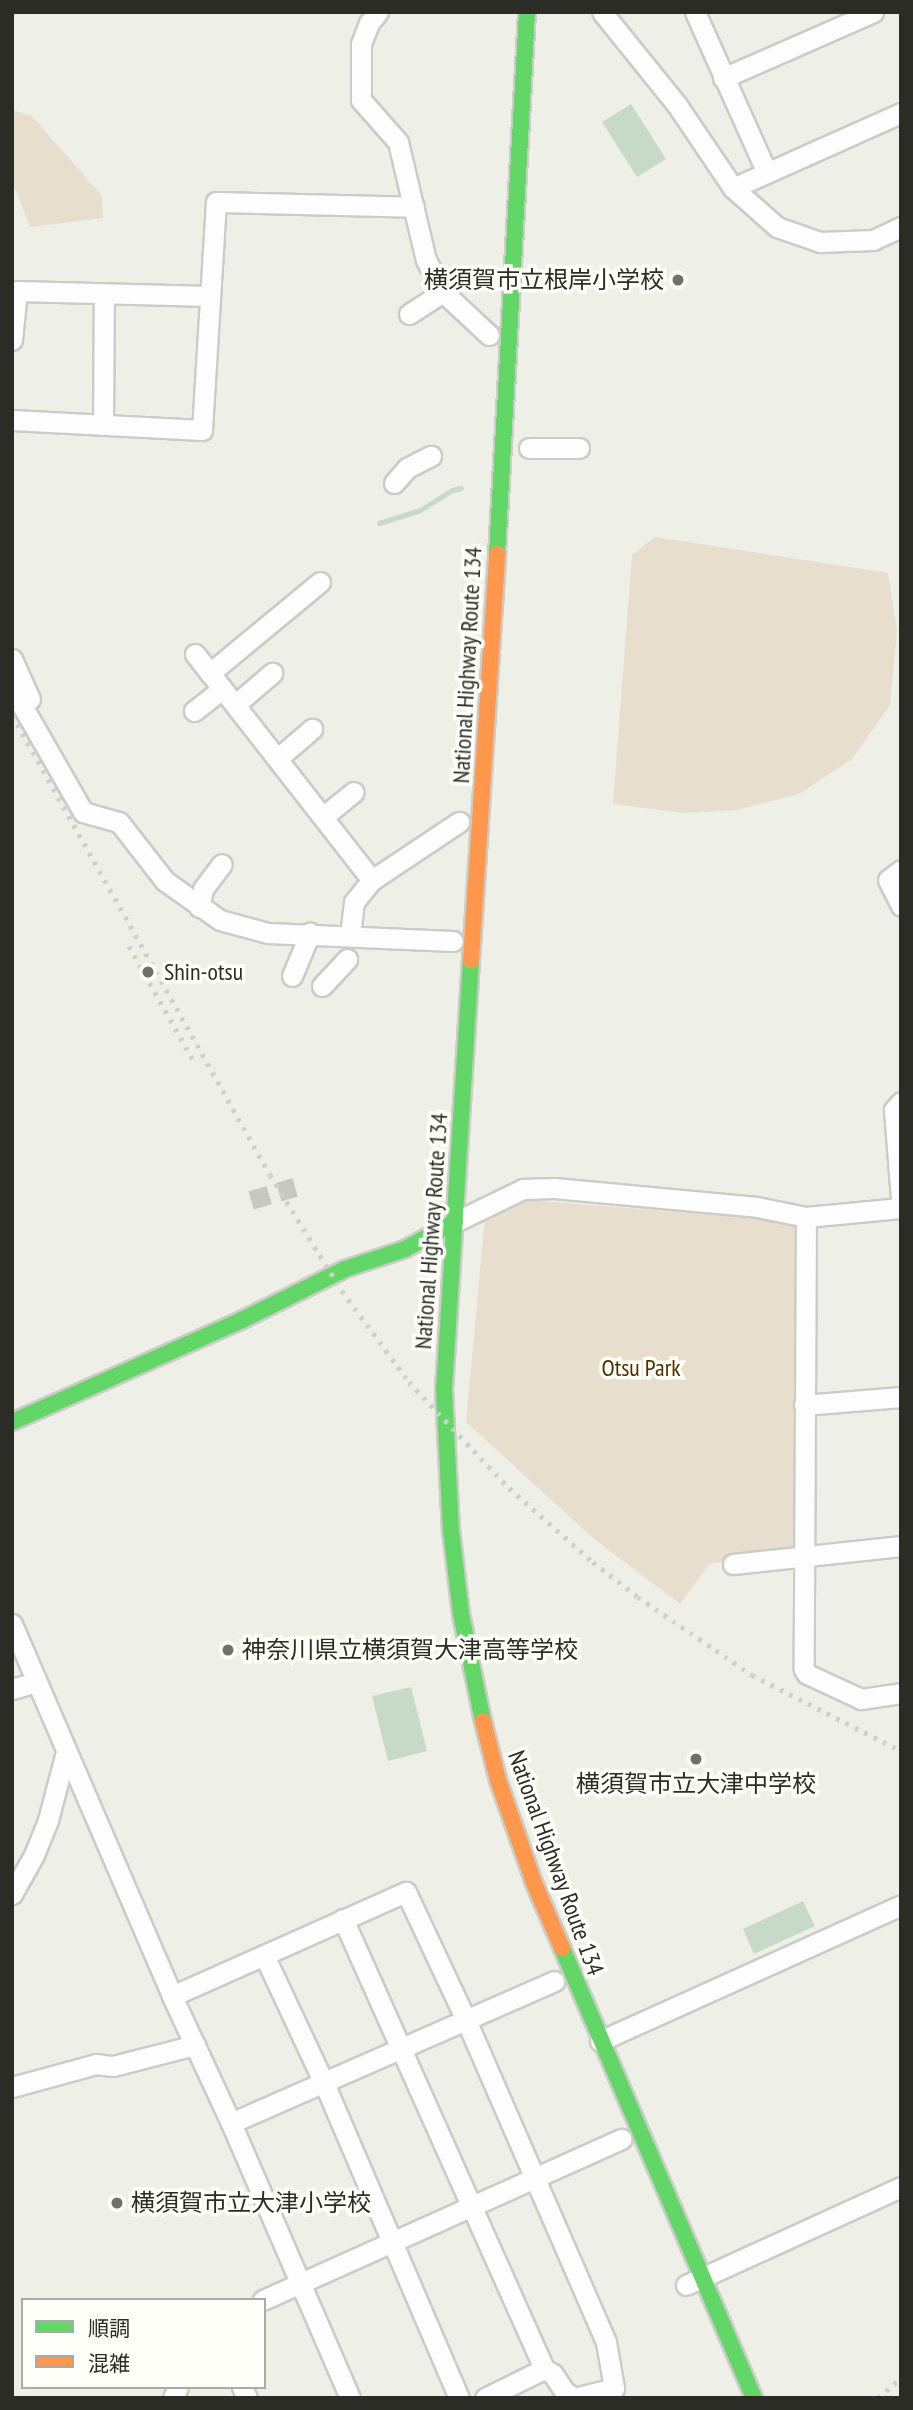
<!DOCTYPE html>
<html>
<head>
<meta charset="utf-8">
<style>
	body { margin:0 }
	#map { position:relative; width:913px; height:2410px; overflow:hidden; background:#eef0e8; font-family:"PT Sans Narrow","Noto Sans JP",sans-serif }
	div>[style] { position:absolute }
	[style*='--x'] { left:calc(var(--x)*1px); top:calc(var(--y)*1px); width:calc(var(--w)*1px); rotate:calc(var(--a)*1deg) }
	.green>* { inset:0; background:#e7decd }
	.water>* { inset:0; background:#c6dac7 }
	.stream>* { height:5px; margin:-2.5px; padding:0 2.5px; transform-origin:2.5px; border-radius:2.5px; background:#c6dac7 }
	.street-tunnel>* { height:19px; margin-top:-9.5px; transform-origin:0; background:repeating-linear-gradient(90deg,#c7c9c1 0 19px,transparent 0 29px) }
	.roads { filter:drop-shadow(2px 0 #cbccc7) drop-shadow(-2px 0 #cbccc7) drop-shadow(0 2px #cbccc7) drop-shadow(0 -2px #cbccc7) }
	.street>* { height:19px; margin:-9.5px; padding:0 9.5px; transform-origin:9.5px; border-radius:9.5px; background:#fcfdfc }
	.fast>* { height:16px; margin:-8px; padding:0 8px; transform-origin:8px; border-radius:8px; background:#63d668 }
	.slow>* { height:16px; margin:-8px; padding:0 8px; transform-origin:8px; border-radius:8px; background:#ff974d }
	.rail>* { height:5px; margin-top:-2.5px; transform-origin:0; background:repeating-linear-gradient(90deg,#cfd0ce 0 3.5px,transparent 0 10.5px) }
	.dots>* { width:19px; height:19px; translate:-50% -50%; box-sizing:border-box; border:4px solid #fefff9; border-radius:50% }
	span { translate:-50% -50%; white-space:nowrap; text-align:center; line-height:1.15; -webkit-text-stroke:7px #fefff9; paint-order:stroke }
	.poi-label { font-size:24px; color:#2c2c27 }
	.right { translate:-100% -50%; text-align:right }
	.left { translate:0 -50%; text-align:left }
	.street-label { font-size:24px; color:#2c2c27 }
	.park-label { font-size:24px; color:#4c2f00 }
	.frame { position:absolute; inset:0; border:14px solid #2c2c27; pointer-events:none }
	.legend { position:absolute; left:21px; top:2298px; width:245px; height:91px; box-sizing:border-box; background:#fefff9; border:2px solid #aaaba5; margin:0; padding:9px 12px; list-style:none; font-size:21px; color:#2c2c27 }
	.legend li { display:flex; align-items:center; gap:14px; height:35px }
	.legend b { width:35px; border:2px solid #aaaba5 }
</style>
</head>
<body>
<div id="map">
	<div class="green">
		<div style="clip-path:polygon(12px 110px,32px 116px,102px 196px,103px 218px,30px 227px,12px 181px)"></div>
		<div style="clip-path:polygon(655px 537px,888px 573px,897px 630px,890px 705px,852px 759px,799px 794px,737px 810px,684px 813px,613px 804px,632px 555px)"></div>
		<div style="clip-path:polygon(527px 1200px,805px 1222px,796px 1546px,709px 1564px,680px 1604px,593px 1538px,466px 1422px,485px 1217px)"></div>
	</div>
	<div class="water">
		<div style="clip-path:polygon(631px 104px,666px 159px,637px 177px,602px 122px)"></div>
		<div style="clip-path:polygon(411px 1687px,427px 1751px,388px 1761px,372px 1696px)"></div>
		<div style="clip-path:polygon(803px 1901px,815px 1926px,754px 1954px,743px 1929px)"></div>
	</div>
	<div class="stream">
		<div style="--x:379;--y:523;--w:43;--a:-17.6"></div>
		<div style="--x:420;--y:510;--w:38;--a:-32"></div>
		<div style="--x:452;--y:490;--w:9;--a:-13"></div>
	</div>
	<div class="street-tunnel">
		<div style="--x:251;--y:1200;--w:46;--a:-16.5"></div>
	</div>
	<div class="roads">
		<div class="street">
			<div style="--x:378;--y:12;--w:14;--a:129"></div>
			<div style="--x:369;--y:23;--w:22;--a:111"></div>
			<div style="--x:361;--y:44;--w:56;--a:90"></div>
			<div style="--x:361;--y:100;--w:56;--a:48.6"></div>
			<div style="--x:398;--y:142;--w:121;--a:76.7"></div>
			<div style="--x:426;--y:260;--w:36;--a:62"></div>
			<div style="--x:443;--y:292;--w:63;--a:43.1"></div>
			<div style="--x:602;--y:12;--w:119;--a:51.1"></div>
			<div style="--x:677;--y:105;--w:100;--a:56"></div>
			<div style="--x:733;--y:188;--w:59;--a:41.6"></div>
			<div style="--x:777;--y:227;--w:46;--a:19.2"></div>
			<div style="--x:820;--y:242;--w:53;--a:-2.2"></div>
			<div style="--x:873;--y:240;--w:31;--a:-25"></div>
			<div style="--x:695;--y:12;--w:176;--a:65.9"></div>
			<div style="--x:723;--y:78;--w:164;--a:-23.7"></div>
			<div style="--x:733;--y:188;--w:184;--a:-24.1"></div>
			<div style="--x:409;--y:314;--w:40;--a:-32.9"></div>
			<div style="--x:12;--y:340;--w:49;--a:-84.2"></div>
			<div style="--x:17;--y:291;--w:193;--a:1.5"></div>
			<div style="--x:12;--y:420;--w:190;--a:3"></div>
			<div style="--x:202;--y:430;--w:228;--a:-86.5"></div>
			<div style="--x:216;--y:202;--w:198;--a:1.4"></div>
			<div style="--x:103;--y:425;--w:131;--a:-89.6"></div>
			<div style="--x:529;--y:448;--w:50;--a:0"></div>
			<div style="--x:394;--y:483;--w:20;--a:-49"></div>
			<div style="--x:407;--y:468;--w:27;--a:-27"></div>
			<div style="--x:320;--y:582;--w:143;--a:140.4"></div>
			<div style="--x:210;--y:673;--w:263;--a:52"></div>
			<div style="--x:195;--y:654;--w:24;--a:52"></div>
			<div style="--x:12;--y:659;--w:44;--a:65.8"></div>
			<div style="--x:12;--y:688;--w:143;--a:60.2"></div>
			<div style="--x:83;--y:812;--w:37;--a:16"></div>
			<div style="--x:119;--y:822;--w:75;--a:52.1"></div>
			<div style="--x:165;--y:881;--w:67;--a:35.3"></div>
			<div style="--x:220;--y:920;--w:50;--a:15.2"></div>
			<div style="--x:268;--y:933;--w:185;--a:2.5"></div>
			<div style="--x:236;--y:704;--w:48;--a:-40.7"></div>
			<div style="--x:194;--y:711;--w:36;--a:-38"></div>
			<div style="--x:278;--y:758;--w:45;--a:-40.5"></div>
			<div style="--x:324;--y:816;--w:38;--a:-39"></div>
			<div style="--x:901;--y:870;--w:16;--a:142"></div>
			<div style="--x:888;--y:880;--w:29;--a:63"></div>
			<div style="--x:199;--y:907;--w:18;--a:-77"></div>
			<div style="--x:203;--y:889;--w:31;--a:-53"></div>
			<div style="--x:350;--y:935;--w:33;--a:-83"></div>
			<div style="--x:354;--y:902;--w:28;--a:-51"></div>
			<div style="--x:372;--y:880;--w:105;--a:-33.7"></div>
			<div style="--x:292;--y:976;--w:47;--a:-67.3"></div>
			<div style="--x:322;--y:986;--w:37;--a:-47"></div>
			<div style="--x:901;--y:1102;--w:11;--a:131"></div>
			<div style="--x:894;--y:1110;--w:88;--a:85.5"></div>
			<div style="--x:806;--y:1217;--w:452;--a:90.3"></div>
			<div style="--x:804;--y:1669;--w:6;--a:59"></div>
			<div style="--x:807;--y:1674;--w:60;--a:24.8"></div>
			<div style="--x:861;--y:1699;--w:40;--a:-8.5"></div>
			<div style="--x:455;--y:1222;--w:76;--a:-25.9"></div>
			<div style="--x:523;--y:1189;--w:31;--a:-2"></div>
			<div style="--x:554;--y:1188;--w:204;--a:5.3"></div>
			<div style="--x:757;--y:1207;--w:50;--a:11.5"></div>
			<div style="--x:806;--y:1217;--w:95;--a:-5.4"></div>
			<div style="--x:804;--y:1405;--w:97;--a:-4.7"></div>
			<div style="--x:733;--y:1564;--w:169;--a:-6.1"></div>
			<div style="--x:12;--y:1624;--w:405;--a:66.7"></div>
			<div style="--x:172;--y:1996;--w:140;--a:65.1"></div>
			<div style="--x:231;--y:2123;--w:300;--a:66.6"></div>
			<div style="--x:12;--y:1689;--w:25;--a:-16"></div>
			<div style="--x:12;--y:1894;--w:45;--a:-60.6"></div>
			<div style="--x:34;--y:1855;--w:38;--a:-68"></div>
			<div style="--x:48;--y:1820;--w:70;--a:-75.2"></div>
			<div style="--x:343;--y:1919;--w:493;--a:65.9"></div>
			<div style="--x:544;--y:2369;--w:10;--a:29"></div>
			<div style="--x:553;--y:2374;--w:20;--a:57"></div>
			<div style="--x:564;--y:2391;--w:12;--a:35"></div>
			<div style="--x:264;--y:1955;--w:141;--a:64.9"></div>
			<div style="--x:324;--y:2083;--w:343;--a:66.8"></div>
			<div style="--x:172;--y:1996;--w:256;--a:-24"></div>
			<div style="--x:406;--y:1892;--w:141;--a:64.9"></div>
			<div style="--x:466;--y:2020;--w:351;--a:66.5"></div>
			<div style="--x:606;--y:2342;--w:47;--a:80.1"></div>
			<div style="--x:614;--y:2388;--w:41;--a:166"></div>
			<div style="--x:600;--y:2041;--w:330;--a:-24.3"></div>
			<div style="--x:12;--y:2087;--w:87;--a:-15.3"></div>
			<div style="--x:96;--y:2064;--w:17;--a:7"></div>
			<div style="--x:113;--y:2066;--w:85;--a:-14.4"></div>
			<div style="--x:231;--y:2123;--w:353;--a:-23.7"></div>
			<div style="--x:686;--y:2285;--w:236;--a:-24.5"></div>
			<div style="--x:263;--y:2300;--w:393;--a:-24.2"></div>
			<div style="--x:242;--y:2387;--w:12;--a:66"></div>
			<div style="--x:173;--y:2398;--w:12;--a:-66"></div>
			<div style="--x:485;--y:2398;--w:66;--a:-26.2"></div>
		</div>
		<div class="fast">
			<div style="--x:497;--y:554;--w:543;--a:-86.83"></div>
			<div style="--x:471;--y:960;--w:430;--a:93.6"></div>
			<div style="--x:444;--y:1389;--w:141;--a:87.2"></div>
			<div style="--x:451;--y:1530;--w:85;--a:83.2"></div>
			<div style="--x:461;--y:1614;--w:109;--a:78.4"></div>
			<div style="--x:12;--y:1422;--w:252;--a:-23.9"></div>
			<div style="--x:242;--y:1320;--w:115;--a:-26.3"></div>
			<div style="--x:345;--y:1269;--w:63;--a:-18.4"></div>
			<div style="--x:405;--y:1249;--w:57;--a:-28.4"></div>
			<div style="--x:562;--y:1948;--w:489;--a:66.9"></div>
		</div>
		<div class="slow">
			<div style="--x:471;--y:960;--w:407;--a:-86.3"></div>
			<div style="--x:483;--y:1721;--w:61;--a:75.7"></div>
			<div style="--x:498;--y:1780;--w:109;--a:70.7"></div>
			<div style="--x:534;--y:1883;--w:71;--a:66.7"></div>
		</div>
	</div>
	<div class="rail">
		<div style="--x:12;--y:715;--w:527;--a:60.71"></div>
		<div style="--x:270;--y:1175;--w:137;--a:58.2"></div>
		<div style="--x:342;--y:1291;--w:113;--a:53.6"></div>
		<div style="--x:409;--y:1382;--w:146;--a:46.7"></div>
		<div style="--x:509;--y:1488;--w:112;--a:41.4"></div>
		<div style="--x:593;--y:1562;--w:57;--a:37.9"></div>
		<div style="--x:638;--y:1597;--w:138;--a:34.4"></div>
		<div style="--x:752;--y:1675;--w:167;--a:27"></div>
		<div style="--x:129;--y:946;--w:133;--a:60.7"></div>
		<div style="--x:878;--y:2398;--w:30;--a:-41"></div>
	</div>
	<div class="dots">
		<div style="left:678px;top:280px;background:#70716b"></div>
		<div style="left:148px;top:972px;background:#70716b"></div>
		<div style="left:228px;top:1650px;background:#70716b"></div>
		<div style="left:696px;top:1759px;background:#70716b"></div>
		<div style="left:117px;top:2203px;background:#70716b"></div>
	</div>
	<div class="poi-label">
		<span class="right" style="left:664px;top:280px">横須賀市立根岸小学校</span>
		<span class="left" style="left:164px;top:972px">Shin-otsu</span>
		<span class="left" style="left:242px;top:1650px">神奈川県立横須賀大津高等学校</span>
		<span style="left:696px;top:1784px">横須賀市立大津中学校</span>
		<span class="left" style="left:131px;top:2203px">横須賀市立大津小学校</span>
	</div>
	<div class="street-label">
		<span style="left:467px;top:665px;rotate:-87deg">National Highway Route 134</span>
		<span style="left:431px;top:1231px;rotate:-86deg">National Highway Route 134</span>
		<span style="left:556px;top:1863px;rotate:70deg">National Highway Route 134</span>
	</div>
	<div class="park-label">
		<span style="left:641px;top:1368px">Otsu Park</span>
	</div>
	<div class="frame"></div>
	<ul class="legend">
	<li><b style="height:9px;background:#63d668"></b>順調</li>
	<li><b style="height:9px;background:#ff974d"></b>混雑</li>
	</ul>
</div>
</body>
</html>
